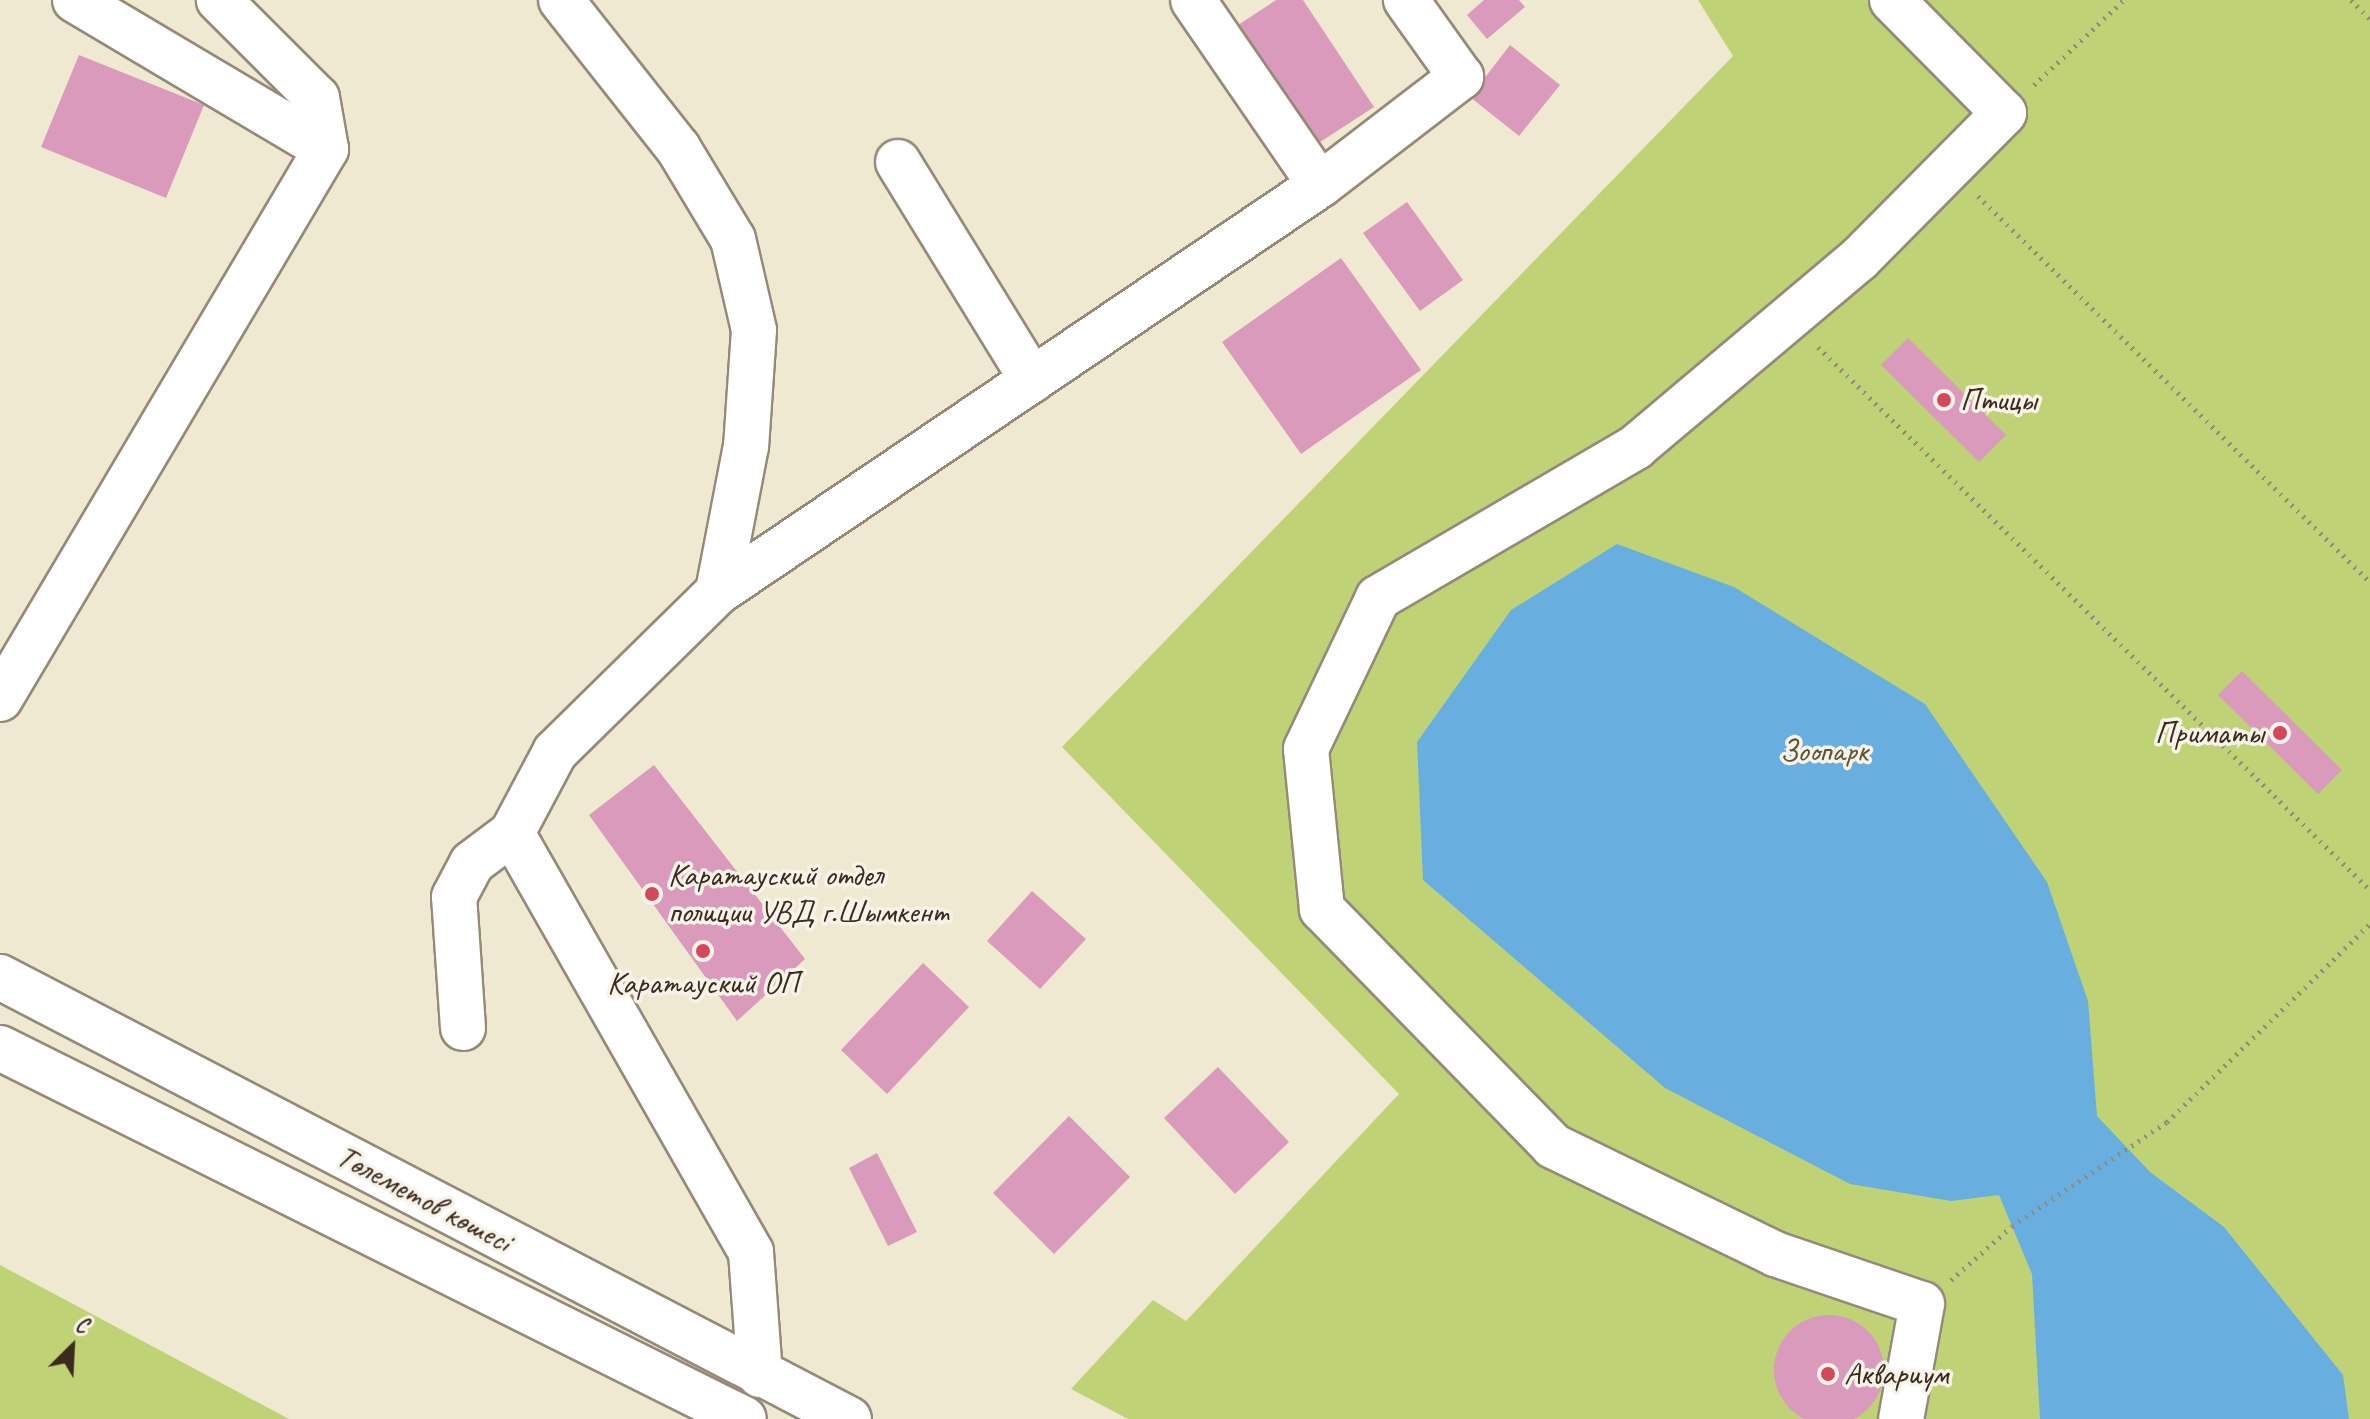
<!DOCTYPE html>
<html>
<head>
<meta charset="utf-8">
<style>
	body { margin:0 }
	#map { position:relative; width:2370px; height:1419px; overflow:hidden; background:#efe9d1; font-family:Caveat,sans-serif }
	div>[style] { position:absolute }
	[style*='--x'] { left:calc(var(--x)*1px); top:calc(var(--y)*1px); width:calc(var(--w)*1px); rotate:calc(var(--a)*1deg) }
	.green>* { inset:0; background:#bfd376 }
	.water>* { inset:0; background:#68afdf }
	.building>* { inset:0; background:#da9abc }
	.round { border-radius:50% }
	.path>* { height:5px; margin-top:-2.5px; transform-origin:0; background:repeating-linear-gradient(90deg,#958a78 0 2px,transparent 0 8px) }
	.roads { filter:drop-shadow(2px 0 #958a78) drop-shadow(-2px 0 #958a78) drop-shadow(0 2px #958a78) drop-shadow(0 -2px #958a78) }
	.minor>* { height:44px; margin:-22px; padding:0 22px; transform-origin:22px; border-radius:22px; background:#fff }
	.major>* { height:44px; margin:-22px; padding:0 22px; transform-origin:22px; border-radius:22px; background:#fff }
	.dots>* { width:22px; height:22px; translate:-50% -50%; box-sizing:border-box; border:4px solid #f7f3e8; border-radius:50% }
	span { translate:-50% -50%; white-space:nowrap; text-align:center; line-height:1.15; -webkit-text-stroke:7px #f7f3e8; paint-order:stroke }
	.poi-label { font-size:32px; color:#3b2a1e }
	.left { translate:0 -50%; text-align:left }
	.right { translate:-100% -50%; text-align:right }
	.park-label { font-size:32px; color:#5c5434 }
	.street-label { font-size:32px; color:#3b2a1e }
	.north { position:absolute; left:32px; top:1307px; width:80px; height:80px; -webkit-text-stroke:6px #f7f3e8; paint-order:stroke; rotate:24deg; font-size:22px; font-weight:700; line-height:32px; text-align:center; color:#3b2a1e }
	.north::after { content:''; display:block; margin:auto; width:28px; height:36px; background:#3b2a1e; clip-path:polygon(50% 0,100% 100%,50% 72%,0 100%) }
</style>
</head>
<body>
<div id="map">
	<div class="green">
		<div style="clip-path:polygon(1698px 0,2370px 0,2370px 1419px,1128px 1419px,1071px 1389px,1153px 1300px,1186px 1321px,1399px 1094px,1062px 747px,1733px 56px)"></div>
		<div style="clip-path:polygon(0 1265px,289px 1419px,0 1419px)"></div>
	</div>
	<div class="water">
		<div style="clip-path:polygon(1617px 544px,1734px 587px,1925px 704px,2047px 882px,2088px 1001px,2097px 1116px,2150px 1172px,2224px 1227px,2343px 1375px,2349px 1419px,2040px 1419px,2032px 1274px,1999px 1195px,1951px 1201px,1850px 1184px,1665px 1088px,1423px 880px,1417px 742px,1511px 610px)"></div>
	</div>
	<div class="building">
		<div style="clip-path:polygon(1276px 0,1303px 0,1374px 107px,1314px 146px,1235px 27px)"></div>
		<div style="clip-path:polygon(1484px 0,1519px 0,1525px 7px,1487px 39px,1467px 15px)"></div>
		<div style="clip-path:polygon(1510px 45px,1560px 85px,1519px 136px,1470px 97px)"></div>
		<div style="clip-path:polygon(79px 55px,204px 105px,166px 198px,41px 147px)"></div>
		<div style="clip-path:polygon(1407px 202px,1463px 280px,1420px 311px,1363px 233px)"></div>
		<div style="clip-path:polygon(1341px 258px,1421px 370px,1301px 454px,1222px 342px)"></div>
		<div style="clip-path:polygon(1908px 338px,2006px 435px,1979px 462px,1881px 365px)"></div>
		<div style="clip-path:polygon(2242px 671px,2342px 770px,2318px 794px,2218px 695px)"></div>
		<div style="clip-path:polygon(654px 765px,805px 959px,737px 1021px,589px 815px)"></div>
		<div style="clip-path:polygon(1032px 891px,1086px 939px,1040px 989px,987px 941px)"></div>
		<div style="clip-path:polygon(923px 963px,969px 1007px,887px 1094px,841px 1050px)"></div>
		<div style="clip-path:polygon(1218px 1067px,1289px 1142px,1235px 1194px,1164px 1118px)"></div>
		<div style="clip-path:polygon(1069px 1116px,1130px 1177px,1054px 1254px,993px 1193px)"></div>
		<div style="clip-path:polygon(877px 1153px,917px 1232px,888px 1246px,849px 1168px)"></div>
		<div class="round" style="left:1774px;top:1315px;width:110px;height:110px"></div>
	</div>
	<div class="path">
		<div style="--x:2351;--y:0;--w:27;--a:45"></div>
		<div style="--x:2034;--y:85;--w:124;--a:-43.4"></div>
		<div style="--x:1978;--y:196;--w:550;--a:44.56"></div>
		<div style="--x:1818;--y:347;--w:774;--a:44.53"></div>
		<div style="--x:1951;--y:1280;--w:81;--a:-41.5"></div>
		<div style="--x:2012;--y:1226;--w:187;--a:-33.9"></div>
		<div style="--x:2167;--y:1122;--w:284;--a:-44.3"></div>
	</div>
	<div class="roads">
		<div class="minor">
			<div style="--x:75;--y:0;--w:292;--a:30.7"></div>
			<div style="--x:561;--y:0;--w:189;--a:51.7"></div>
			<div style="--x:678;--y:148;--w:106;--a:58.9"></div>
			<div style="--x:733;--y:239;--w:93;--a:77"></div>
			<div style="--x:754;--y:330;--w:116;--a:93.9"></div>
			<div style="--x:746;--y:446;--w:149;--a:100.9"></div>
			<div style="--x:1892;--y:0;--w:159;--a:45.3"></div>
			<div style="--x:2004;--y:113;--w:206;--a:134.8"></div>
			<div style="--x:1859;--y:259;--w:292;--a:139.9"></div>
			<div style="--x:1636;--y:447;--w:299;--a:149.7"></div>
			<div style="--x:1378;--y:598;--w:167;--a:115.5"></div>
			<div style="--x:1306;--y:749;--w:161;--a:84.3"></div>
			<div style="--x:1322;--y:909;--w:331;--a:45.7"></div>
			<div style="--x:1553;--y:1146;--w:247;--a:25.9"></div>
			<div style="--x:1775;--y:1254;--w:155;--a:18.8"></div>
			<div style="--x:1922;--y:1304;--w:117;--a:100.3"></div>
			<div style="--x:898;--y:162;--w:256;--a:58.4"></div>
			<div style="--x:1320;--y:185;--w:178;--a:-37.5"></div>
			<div style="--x:1461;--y:77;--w:95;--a:-125.5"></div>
			<div style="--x:0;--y:699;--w:639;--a:-59.34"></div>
			<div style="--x:326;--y:149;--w:52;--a:-100"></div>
			<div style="--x:317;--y:98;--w:139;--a:-135"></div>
			<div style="--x:463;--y:1028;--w:131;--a:-93.9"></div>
			<div style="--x:454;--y:897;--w:38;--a:-62"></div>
			<div style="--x:472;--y:863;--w:50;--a:-36.9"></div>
			<div style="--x:760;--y:1375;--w:123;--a:-94.2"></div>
			<div style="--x:751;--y:1252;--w:482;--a:-119.7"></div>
			<div style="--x:512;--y:833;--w:92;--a:-62"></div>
			<div style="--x:555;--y:752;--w:228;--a:-44.5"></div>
			<div style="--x:718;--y:592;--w:727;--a:-34.06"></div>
			<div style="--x:1320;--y:185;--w:224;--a:-124.5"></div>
		</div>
		<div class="major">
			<div style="--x:0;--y:977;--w:957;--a:27.5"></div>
			<div style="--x:0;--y:1048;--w:831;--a:26.5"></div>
		</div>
	</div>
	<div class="dots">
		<div style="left:1944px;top:400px;background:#d1495b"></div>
		<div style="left:2280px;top:733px;background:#d1495b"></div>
		<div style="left:652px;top:894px;background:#d1495b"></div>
		<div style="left:703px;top:951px;background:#d1495b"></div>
		<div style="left:1828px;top:1374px;background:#d1495b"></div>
	</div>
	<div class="poi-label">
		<span class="left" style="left:1960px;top:400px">Птицы</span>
		<span class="right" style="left:2264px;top:733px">Приматы</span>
		<span class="left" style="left:668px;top:894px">Каратауский отдел<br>полиции УВД г.Шымкент</span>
		<span style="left:703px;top:983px">Каратауский ОП</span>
		<span class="left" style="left:1844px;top:1374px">Аквариум</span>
	</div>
	<div class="park-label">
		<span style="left:1824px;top:751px">Зоопарк</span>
	</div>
	<div class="street-label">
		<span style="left:424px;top:1199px;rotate:28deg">Төлеметов көшесі</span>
	</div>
	<div class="north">С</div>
</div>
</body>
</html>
